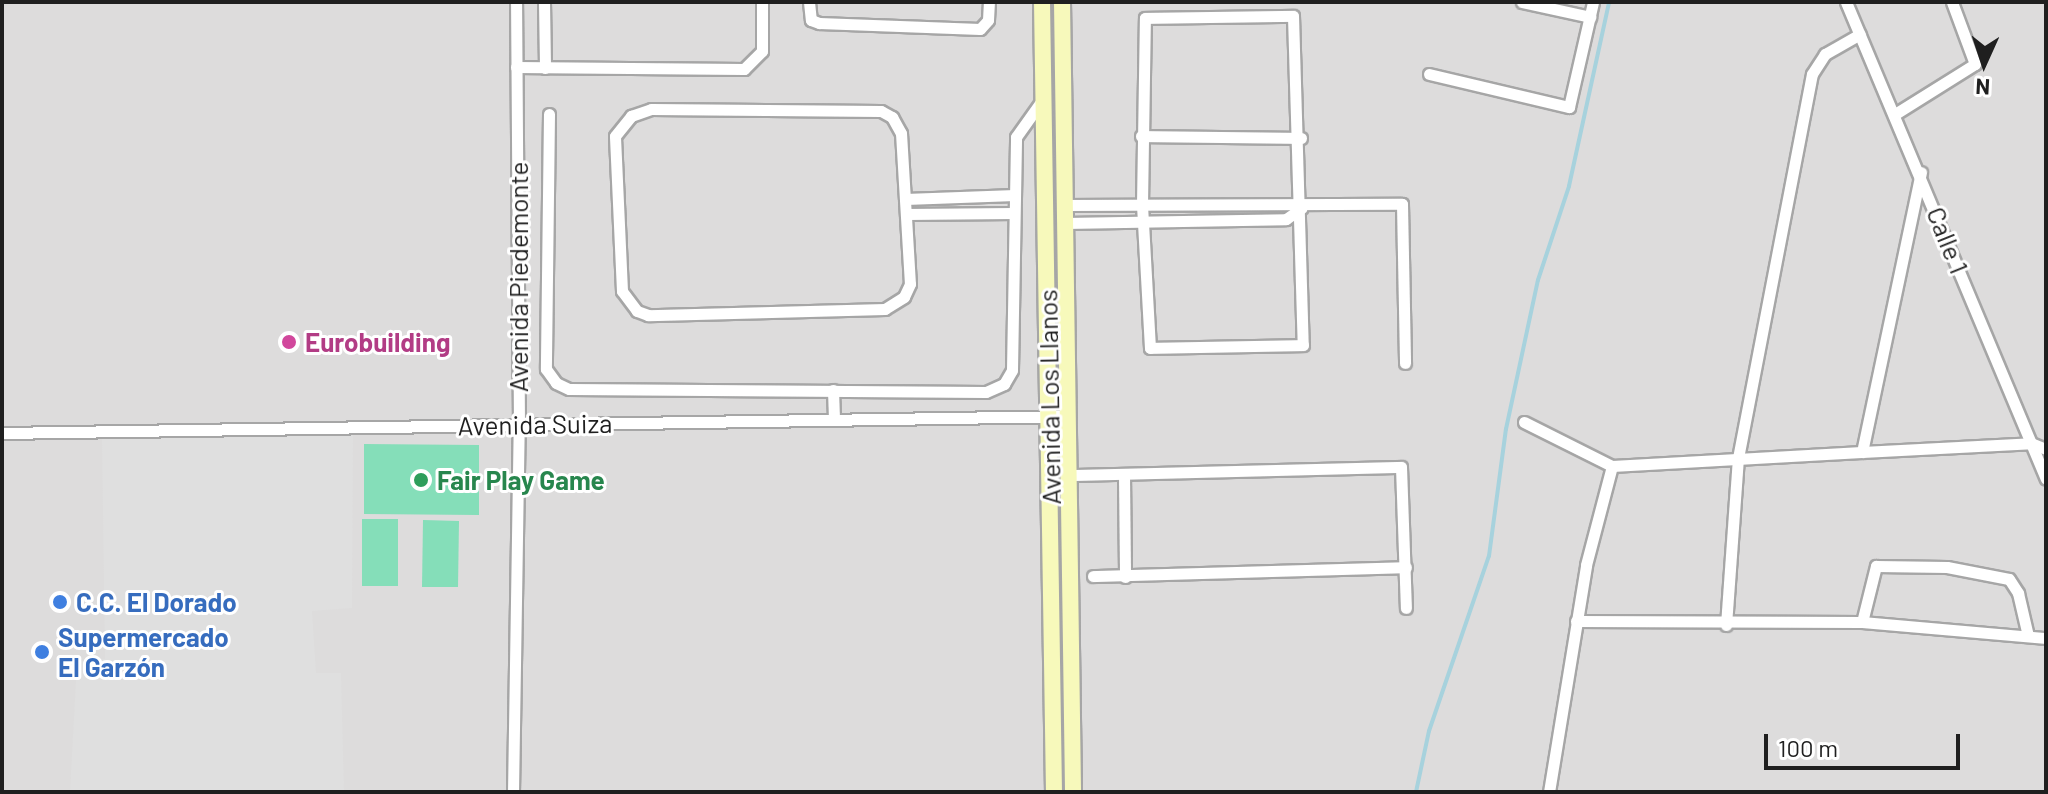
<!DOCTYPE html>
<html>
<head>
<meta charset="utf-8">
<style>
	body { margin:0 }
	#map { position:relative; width:2048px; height:794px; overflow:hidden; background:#f0ece6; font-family:Barlow,sans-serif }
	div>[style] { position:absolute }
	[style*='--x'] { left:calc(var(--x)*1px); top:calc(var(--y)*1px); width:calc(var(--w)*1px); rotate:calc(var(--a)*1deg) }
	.residential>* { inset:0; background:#dddcdc }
	.pitch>* { inset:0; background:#85deb9 }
	.parking>* { inset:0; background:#dfdfdf }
	.stream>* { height:4px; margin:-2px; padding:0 2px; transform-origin:2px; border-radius:2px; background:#a7d2dd }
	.roads { filter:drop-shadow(2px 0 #a6a6a6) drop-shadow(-2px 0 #a6a6a6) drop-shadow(0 2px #a6a6a6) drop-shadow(0 -2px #a6a6a6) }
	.street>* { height:11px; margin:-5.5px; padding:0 5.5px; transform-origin:5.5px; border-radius:5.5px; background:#fff }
	.secondary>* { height:16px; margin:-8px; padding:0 8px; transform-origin:8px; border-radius:8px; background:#f7f9bb }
	.dots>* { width:22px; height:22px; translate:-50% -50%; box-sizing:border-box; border:4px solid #fff; border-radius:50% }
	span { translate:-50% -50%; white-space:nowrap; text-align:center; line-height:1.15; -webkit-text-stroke:6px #fff; paint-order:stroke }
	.street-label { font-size:26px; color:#1f1f1f }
	.hotel-label { font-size:26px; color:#b23c85; font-weight:700 }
	.left { translate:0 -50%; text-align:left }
	.leisure-label { font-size:26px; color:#27864d; font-weight:700 }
	.shop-label { font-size:26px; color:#366cbe; font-weight:700 }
	.frame { position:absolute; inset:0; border:4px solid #1f1f1f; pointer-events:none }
	.north { position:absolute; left:1944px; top:24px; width:80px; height:80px; -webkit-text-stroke:6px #fff; paint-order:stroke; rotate:183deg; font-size:22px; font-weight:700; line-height:32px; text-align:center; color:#1f1f1f }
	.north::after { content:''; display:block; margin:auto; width:28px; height:36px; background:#1f1f1f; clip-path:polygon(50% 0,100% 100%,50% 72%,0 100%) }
	.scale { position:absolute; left:1764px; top:734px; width:196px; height:36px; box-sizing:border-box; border:4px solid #1f1f1f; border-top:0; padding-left:10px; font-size:24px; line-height:28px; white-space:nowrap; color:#1f1f1f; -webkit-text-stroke:6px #fff; paint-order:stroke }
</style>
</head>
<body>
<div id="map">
	<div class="residential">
		<div style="clip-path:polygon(2px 2px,2046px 2px,2046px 792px,2px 792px)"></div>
	</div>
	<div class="pitch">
		<div style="clip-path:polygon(364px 444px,479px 445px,479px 515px,364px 514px)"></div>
		<div style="clip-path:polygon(362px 519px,398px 519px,398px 586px,362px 586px)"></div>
		<div style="clip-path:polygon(423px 520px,459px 521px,458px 587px,422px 587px)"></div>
	</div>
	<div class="parking">
		<div style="clip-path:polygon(353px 434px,352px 608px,312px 611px,316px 673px,341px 673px,344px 792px,70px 792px,77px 662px,105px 659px,102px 439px)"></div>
	</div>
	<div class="stream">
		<div style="--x:1416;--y:792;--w:62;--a:-78"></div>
		<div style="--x:1429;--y:731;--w:185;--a:-71.1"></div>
		<div style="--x:1489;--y:556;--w:128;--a:-82.4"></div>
		<div style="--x:1506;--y:429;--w:152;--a:-77.9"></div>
		<div style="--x:1538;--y:280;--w:99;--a:-71.7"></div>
		<div style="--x:1569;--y:186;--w:188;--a:-77.7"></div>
	</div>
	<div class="roads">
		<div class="street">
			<div style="--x:544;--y:2;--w:66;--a:89.1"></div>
			<div style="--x:809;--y:2;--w:18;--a:84"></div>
			<div style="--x:811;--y:20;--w:9;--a:21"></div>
			<div style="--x:819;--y:23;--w:161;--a:2.1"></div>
			<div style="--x:980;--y:29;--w:12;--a:-48"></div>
			<div style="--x:988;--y:20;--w:18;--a:-87"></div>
			<div style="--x:1522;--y:2;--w:70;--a:12.4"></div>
			<div style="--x:1846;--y:2;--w:517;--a:67.25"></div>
			<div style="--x:1293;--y:16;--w:329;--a:88.3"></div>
			<div style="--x:1303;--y:345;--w:153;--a:178.9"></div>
			<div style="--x:1150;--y:348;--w:144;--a:-93.2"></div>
			<div style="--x:1142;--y:204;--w:186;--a:-89.1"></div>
			<div style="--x:1145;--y:18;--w:148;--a:-0.8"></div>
			<div style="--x:516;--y:67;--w:228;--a:0.5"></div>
			<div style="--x:744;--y:69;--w:25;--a:-45"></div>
			<div style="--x:762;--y:51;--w:49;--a:-90"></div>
			<div style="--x:1429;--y:74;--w:144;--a:13.3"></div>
			<div style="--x:1569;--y:107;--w:108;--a:-77.1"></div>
			<div style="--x:651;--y:109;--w:230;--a:0.5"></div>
			<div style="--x:881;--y:111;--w:13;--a:29"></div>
			<div style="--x:892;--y:117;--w:18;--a:61"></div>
			<div style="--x:901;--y:133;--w:151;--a:86.6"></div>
			<div style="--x:910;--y:284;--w:14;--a:115"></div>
			<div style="--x:904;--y:297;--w:22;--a:148"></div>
			<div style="--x:885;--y:309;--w:237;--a:178.5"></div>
			<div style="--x:648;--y:315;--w:12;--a:-160"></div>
			<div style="--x:637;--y:311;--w:25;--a:-127"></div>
			<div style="--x:622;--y:291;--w:155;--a:-92.6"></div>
			<div style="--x:615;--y:136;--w:26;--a:-51"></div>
			<div style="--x:631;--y:116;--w:21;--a:-19"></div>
			<div style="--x:549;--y:114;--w:255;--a:90.7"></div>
			<div style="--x:546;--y:369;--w:17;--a:54"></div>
			<div style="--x:556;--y:383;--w:14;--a:25"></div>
			<div style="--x:569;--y:389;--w:417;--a:0.4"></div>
			<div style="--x:986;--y:392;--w:20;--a:-24"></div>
			<div style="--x:1004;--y:384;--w:16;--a:-60"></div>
			<div style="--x:1012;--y:370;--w:233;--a:-89"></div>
			<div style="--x:1016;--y:137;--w:47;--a:-54.6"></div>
			<div style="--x:1895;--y:114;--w:94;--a:-32"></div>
			<div style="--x:1975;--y:64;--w:66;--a:-110.4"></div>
			<div style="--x:1141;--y:136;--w:160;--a:0.7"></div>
			<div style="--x:905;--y:199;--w:110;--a:-2.1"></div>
			<div style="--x:1064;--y:205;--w:338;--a:-0.2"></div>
			<div style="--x:1402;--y:204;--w:159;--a:88.9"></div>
			<div style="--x:906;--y:214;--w:108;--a:-0.5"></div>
			<div style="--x:1065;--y:223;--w:221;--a:-1"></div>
			<div style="--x:1286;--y:219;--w:19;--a:-35"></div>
			<div style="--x:833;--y:390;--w:29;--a:88"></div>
			<div style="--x:1524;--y:422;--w:98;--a:26.6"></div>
			<div style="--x:1612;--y:466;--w:250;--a:-3.2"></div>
			<div style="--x:1862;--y:452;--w:286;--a:-78.1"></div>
			<div style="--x:2;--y:433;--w:1065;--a:-0.91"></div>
			<div style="--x:1862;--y:452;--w:169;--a:-3"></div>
			<div style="--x:2031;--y:443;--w:16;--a:22"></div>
			<div style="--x:1070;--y:475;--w:331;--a:-1.4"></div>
			<div style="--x:1401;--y:467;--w:141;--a:88"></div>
			<div style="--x:1124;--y:476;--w:101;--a:89.4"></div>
			<div style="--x:1093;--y:576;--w:313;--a:-1.6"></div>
			<div style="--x:1576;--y:621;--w:286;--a:0.2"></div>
			<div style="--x:1862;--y:622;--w:185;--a:5"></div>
			<div style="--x:1862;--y:622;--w:58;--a:-76"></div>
			<div style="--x:1876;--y:566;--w:71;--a:0.8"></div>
			<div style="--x:1947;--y:567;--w:63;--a:11"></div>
			<div style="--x:2009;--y:579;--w:17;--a:57"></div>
			<div style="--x:2018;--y:593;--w:44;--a:76.9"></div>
			<div style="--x:1726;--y:625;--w:167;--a:-85.9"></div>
			<div style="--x:1738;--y:458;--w:391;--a:-79.1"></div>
			<div style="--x:1812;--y:74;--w:24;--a:-57"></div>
			<div style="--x:1825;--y:54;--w:40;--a:-29.7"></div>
			<div style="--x:513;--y:792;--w:368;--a:-89.1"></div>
			<div style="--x:519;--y:424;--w:422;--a:-90.4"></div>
			<div style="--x:1549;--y:792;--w:230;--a:-80.7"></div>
			<div style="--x:1586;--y:565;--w:102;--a:-75.3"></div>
		</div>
		<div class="secondary">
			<div style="--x:1042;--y:2;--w:790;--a:89.13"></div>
			<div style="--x:1062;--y:2;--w:790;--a:89.2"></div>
		</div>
	</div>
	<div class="dots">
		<div style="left:289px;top:342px;background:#d1479c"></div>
		<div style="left:421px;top:480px;background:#2e9e5b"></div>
		<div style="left:60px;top:602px;background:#3f7fe0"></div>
		<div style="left:42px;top:652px;background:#3f7fe0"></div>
	</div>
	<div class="street-label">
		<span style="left:1948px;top:240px;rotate:68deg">Calle 1</span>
		<span style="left:518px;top:277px;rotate:-90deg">Avenida Piedemonte</span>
		<span style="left:1049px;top:397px;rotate:-91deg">Avenida Los Llanos</span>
		<span style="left:535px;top:424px;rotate:-1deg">Avenida Suiza</span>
	</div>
	<div class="hotel-label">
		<span class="left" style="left:305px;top:342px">Eurobuilding</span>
	</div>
	<div class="leisure-label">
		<span class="left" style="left:437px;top:480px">Fair Play Game</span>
	</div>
	<div class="shop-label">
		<span class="left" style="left:76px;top:602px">C.C. El Dorado</span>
		<span class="left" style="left:58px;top:652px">Supermercado<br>El Garzón</span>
	</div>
	<div class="frame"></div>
	<div class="north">N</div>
	<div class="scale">100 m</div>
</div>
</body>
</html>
